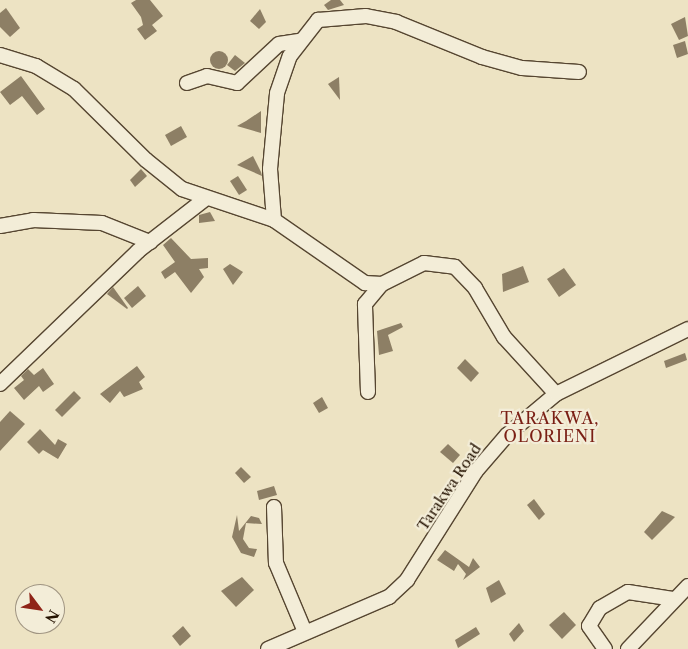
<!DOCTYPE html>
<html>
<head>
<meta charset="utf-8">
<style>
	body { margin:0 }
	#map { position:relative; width:688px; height:649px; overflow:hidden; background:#ede3c3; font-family:"Libre Caslon Text",serif }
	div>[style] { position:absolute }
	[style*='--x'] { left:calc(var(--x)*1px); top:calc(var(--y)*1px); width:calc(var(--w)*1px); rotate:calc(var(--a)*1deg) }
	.building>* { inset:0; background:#8d7f65 }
	.round { border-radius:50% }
	.roads { filter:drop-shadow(1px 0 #564631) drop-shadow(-1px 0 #564631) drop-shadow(0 1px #564631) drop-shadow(0 -1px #564631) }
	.minor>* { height:14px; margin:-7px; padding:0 7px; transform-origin:7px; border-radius:7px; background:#f3edd8 }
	span { translate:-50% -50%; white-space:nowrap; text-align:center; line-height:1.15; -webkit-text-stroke:4.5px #f3edd8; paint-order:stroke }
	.street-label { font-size:15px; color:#241200 }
	.neighbourhood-label { font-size:16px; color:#7a1f14; letter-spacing:1px }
	.north { position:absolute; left:15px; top:584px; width:50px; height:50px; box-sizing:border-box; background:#f3edd8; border:1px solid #a09582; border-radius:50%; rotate:121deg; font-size:14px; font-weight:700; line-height:20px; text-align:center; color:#241200 }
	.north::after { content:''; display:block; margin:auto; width:18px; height:22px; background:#8f2418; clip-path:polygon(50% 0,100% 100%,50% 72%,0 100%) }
</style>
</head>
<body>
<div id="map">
	<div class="building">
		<div style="clip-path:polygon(136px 0,150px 0,163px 16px,152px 25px,157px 31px,145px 40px,137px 29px,143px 25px,141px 17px,131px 3px)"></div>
		<div style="clip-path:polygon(331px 0,340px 0,344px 5px,328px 10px,324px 5px)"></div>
		<div style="clip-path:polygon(6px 8px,20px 28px,10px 37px,0 27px,0 13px)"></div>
		<div style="clip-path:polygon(260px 9px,266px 22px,259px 29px,250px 21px)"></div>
		<div style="clip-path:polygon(685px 17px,688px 36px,679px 40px,671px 24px)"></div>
		<div style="clip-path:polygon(685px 41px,688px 54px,677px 58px,673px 45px)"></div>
		<div class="round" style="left:210px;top:51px;width:18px;height:18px"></div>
		<div style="clip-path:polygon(235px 55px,245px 63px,235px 71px,227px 65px)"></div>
		<div style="clip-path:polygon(21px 76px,45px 109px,37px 115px,22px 96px,10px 105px,0 92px)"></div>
		<div style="clip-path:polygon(339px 77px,340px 100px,328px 84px)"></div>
		<div style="clip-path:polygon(261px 111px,261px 133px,237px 126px,246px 121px)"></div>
		<div style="clip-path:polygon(181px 126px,187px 137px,171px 146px,165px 135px)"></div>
		<div style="clip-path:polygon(253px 156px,261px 172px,262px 176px,237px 165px)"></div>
		<div style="clip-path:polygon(141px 169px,147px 176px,135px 187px,130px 180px)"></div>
		<div style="clip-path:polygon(238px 176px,247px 190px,239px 195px,230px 181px)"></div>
		<div style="clip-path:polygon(210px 212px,215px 221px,199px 223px,199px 215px)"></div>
		<div style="clip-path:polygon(171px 238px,191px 259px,208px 258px,208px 268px,199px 269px,204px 277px,191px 293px,175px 272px,165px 279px,161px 272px,175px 262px,163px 245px)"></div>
		<div style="clip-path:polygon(230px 264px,243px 272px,233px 285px,223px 269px)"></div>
		<div style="clip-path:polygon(523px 266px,529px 282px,503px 292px,502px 274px)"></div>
		<div style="clip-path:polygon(564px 268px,576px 285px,559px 297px,547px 279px)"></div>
		<div style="clip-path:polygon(138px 286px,146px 296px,132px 308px,124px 298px)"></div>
		<div style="clip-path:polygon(113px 287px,128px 308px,127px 309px,107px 294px)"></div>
		<div style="clip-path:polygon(401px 323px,403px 327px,388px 335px,393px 351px,379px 355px,377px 331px)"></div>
		<div style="clip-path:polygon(685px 353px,687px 360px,666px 368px,664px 361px)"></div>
		<div style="clip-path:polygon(465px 359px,479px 373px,471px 382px,457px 368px)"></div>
		<div style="clip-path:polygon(137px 366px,145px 377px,139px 382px,143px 389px,124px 397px,120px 391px,110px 403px,100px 394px)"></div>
		<div style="clip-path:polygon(43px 368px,54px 384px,43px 392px,39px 386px,24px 400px,14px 388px,24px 380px,21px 376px,28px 369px,34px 375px)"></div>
		<div style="clip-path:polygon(74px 391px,81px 398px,62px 417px,55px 410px)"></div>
		<div style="clip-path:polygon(322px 397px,328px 408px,319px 413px,313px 403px)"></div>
		<div style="clip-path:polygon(10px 411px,25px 424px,0 451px,0 422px)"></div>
		<div style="clip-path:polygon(40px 429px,55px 445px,58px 439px,67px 444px,58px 459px,43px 450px,39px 454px,27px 442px)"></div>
		<div style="clip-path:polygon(448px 444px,460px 455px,453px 463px,440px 452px)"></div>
		<div style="clip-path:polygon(241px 467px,251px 477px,244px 483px,235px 473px)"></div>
		<div style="clip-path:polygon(274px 486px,277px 495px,259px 500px,257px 491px)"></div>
		<div style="clip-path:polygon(534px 499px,545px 514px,539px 520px,527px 505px)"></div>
		<div style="clip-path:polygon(662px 511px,675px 517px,652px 540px,644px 532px)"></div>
		<div style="clip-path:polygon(237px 515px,239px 531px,251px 516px,259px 518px,262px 524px,246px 523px,243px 539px,249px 548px,257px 549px,254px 557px,241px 553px,232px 537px)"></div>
		<div style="clip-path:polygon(445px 550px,469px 567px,473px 558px,480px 567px,463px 580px,466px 574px,458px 564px,454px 571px,437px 560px)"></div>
		<div style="clip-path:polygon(242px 577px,254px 590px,236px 607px,221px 591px)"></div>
		<div style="clip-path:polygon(499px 580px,506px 594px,491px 603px,486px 588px)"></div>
		<div style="clip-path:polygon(564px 612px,576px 625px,562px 639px,549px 625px)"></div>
		<div style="clip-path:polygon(519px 623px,524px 631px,514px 642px,509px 634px)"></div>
		<div style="clip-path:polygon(183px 626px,191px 636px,180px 646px,172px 636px)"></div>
		<div style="clip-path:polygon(476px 627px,480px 634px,458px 648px,455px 640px)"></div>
	</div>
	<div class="roads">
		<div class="minor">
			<div style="--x:0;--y:55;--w:38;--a:17"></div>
			<div style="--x:36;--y:66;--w:44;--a:31.2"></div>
			<div style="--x:74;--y:89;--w:101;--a:44.6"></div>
			<div style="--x:146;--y:160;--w:46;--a:38.9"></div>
			<div style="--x:182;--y:189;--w:97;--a:18.6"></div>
			<div style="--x:274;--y:220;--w:111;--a:34.7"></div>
			<div style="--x:365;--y:283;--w:17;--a:3"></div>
			<div style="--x:382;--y:284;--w:47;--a:-26.6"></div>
			<div style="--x:424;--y:263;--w:31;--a:7"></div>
			<div style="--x:455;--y:267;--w:29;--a:46"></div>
			<div style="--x:475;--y:288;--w:57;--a:59.4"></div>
			<div style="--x:504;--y:337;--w:77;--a:47.6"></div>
			<div style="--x:187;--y:83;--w:21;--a:-19"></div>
			<div style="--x:207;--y:76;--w:31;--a:13"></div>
			<div style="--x:237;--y:83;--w:57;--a:-42.9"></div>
			<div style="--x:279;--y:44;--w:20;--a:-9"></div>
			<div style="--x:274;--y:220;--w:51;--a:-94.5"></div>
			<div style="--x:270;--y:169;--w:76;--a:-84.7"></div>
			<div style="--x:277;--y:93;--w:39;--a:-71"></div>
			<div style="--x:290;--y:56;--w:46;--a:-52.1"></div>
			<div style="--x:318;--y:20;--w:48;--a:-4.8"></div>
			<div style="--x:366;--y:16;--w:31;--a:11"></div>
			<div style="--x:396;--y:22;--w:93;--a:22.1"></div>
			<div style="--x:482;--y:57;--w:41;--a:15.4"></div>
			<div style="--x:522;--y:68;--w:57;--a:4"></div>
			<div style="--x:0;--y:226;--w:34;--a:-10"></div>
			<div style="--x:33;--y:220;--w:69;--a:2.5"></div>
			<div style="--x:102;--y:223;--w:52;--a:21.6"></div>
			<div style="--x:0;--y:384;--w:192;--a:-43.9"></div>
			<div style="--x:138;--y:251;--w:85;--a:-37.8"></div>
			<div style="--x:368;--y:392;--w:88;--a:-92"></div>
			<div style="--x:365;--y:304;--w:26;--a:-50"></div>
			<div style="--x:274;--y:507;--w:56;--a:88"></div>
			<div style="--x:276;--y:563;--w:75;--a:67.2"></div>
			<div style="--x:268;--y:649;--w:132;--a:-23.3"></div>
			<div style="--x:389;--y:597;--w:25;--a:-43"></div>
			<div style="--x:407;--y:580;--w:129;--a:-57.7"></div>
			<div style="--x:476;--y:471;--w:48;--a:-49.3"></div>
			<div style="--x:507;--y:435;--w:64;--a:-39.9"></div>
			<div style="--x:556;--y:394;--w:147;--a:-26.2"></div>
			<div style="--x:605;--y:649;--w:28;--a:-125"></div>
			<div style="--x:589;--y:626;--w:21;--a:-59"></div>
			<div style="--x:600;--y:608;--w:32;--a:-30"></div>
			<div style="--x:628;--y:592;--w:47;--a:8.7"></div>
			<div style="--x:628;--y:649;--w:87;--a:-46.4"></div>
		</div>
	</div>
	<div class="street-label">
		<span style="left:449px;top:487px;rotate:-56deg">Tarakwa Road</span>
	</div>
	<div class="neighbourhood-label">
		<span style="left:550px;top:427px">TARAKWA,<br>OLORIENI</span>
	</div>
	<div class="north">N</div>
</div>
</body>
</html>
